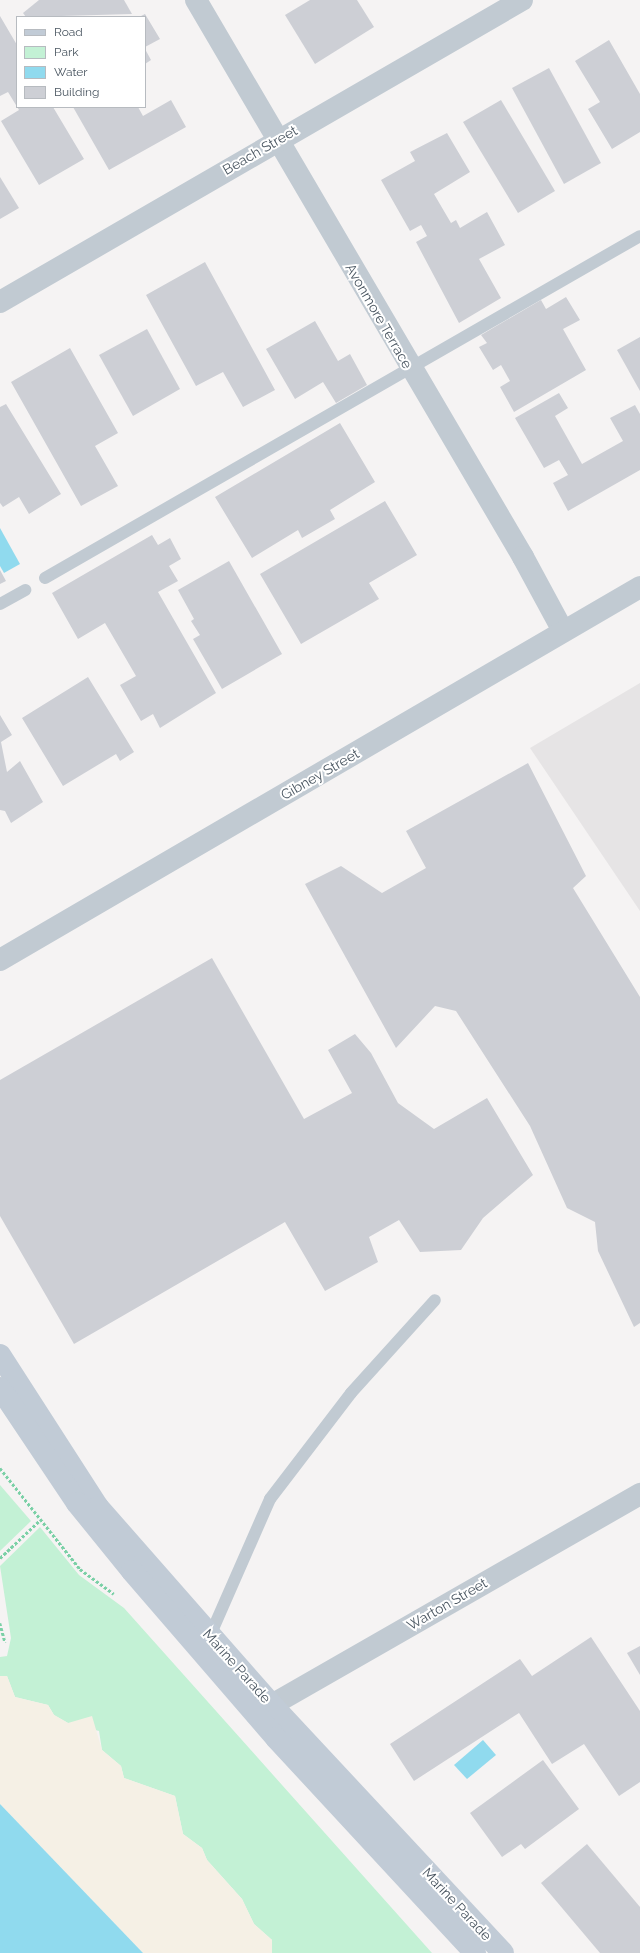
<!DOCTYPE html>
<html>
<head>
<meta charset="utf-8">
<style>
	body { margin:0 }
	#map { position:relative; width:640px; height:1953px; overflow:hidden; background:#f5f3f3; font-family:Raleway,sans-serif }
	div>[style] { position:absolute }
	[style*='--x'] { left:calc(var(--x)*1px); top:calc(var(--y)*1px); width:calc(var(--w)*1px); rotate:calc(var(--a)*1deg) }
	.education>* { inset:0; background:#e6e4e5 }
	.green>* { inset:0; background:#c3f1d5 }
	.sand>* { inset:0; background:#f5f0e5 }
	.water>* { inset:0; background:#90daee }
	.building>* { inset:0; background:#cdcfd5 }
	.path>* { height:2.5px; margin-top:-1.25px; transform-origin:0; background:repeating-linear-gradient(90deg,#7ad0a6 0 3px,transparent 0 5px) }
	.service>* { height:12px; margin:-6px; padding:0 6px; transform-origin:6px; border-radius:6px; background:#c1cad2 }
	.minor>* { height:22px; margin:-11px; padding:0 11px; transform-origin:11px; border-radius:11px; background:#c1cad2 }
	.secondary>* { height:22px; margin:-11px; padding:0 11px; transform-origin:11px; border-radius:11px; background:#c1cbd6 }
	span { translate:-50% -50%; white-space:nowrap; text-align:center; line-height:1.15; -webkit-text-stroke:4px #fff; paint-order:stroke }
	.street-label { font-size:14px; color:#4a5661 }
	.legend { position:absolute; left:16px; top:16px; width:130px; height:92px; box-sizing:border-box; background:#fff; border:1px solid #b7bbc0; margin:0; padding:5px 7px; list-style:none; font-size:12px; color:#4a5661 }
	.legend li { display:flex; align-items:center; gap:8px; height:20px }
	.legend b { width:20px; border:1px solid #b7bbc0 }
</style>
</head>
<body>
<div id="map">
	<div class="education">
		<div style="clip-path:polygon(640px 683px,640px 911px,530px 748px)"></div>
	</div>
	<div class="green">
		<div style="clip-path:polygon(0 1485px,31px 1521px,0 1551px)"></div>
		<div style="clip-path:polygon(40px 1527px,79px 1575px,124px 1608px,432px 1953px,272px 1953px,272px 1940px,254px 1924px,242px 1899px,207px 1860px,202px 1848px,183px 1834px,175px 1796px,124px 1778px,121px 1766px,102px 1750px,99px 1731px,68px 1723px,54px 1715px,48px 1705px,15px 1697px,7px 1676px,0 1676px,0 1657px,7px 1656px,11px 1638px,0 1566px)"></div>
	</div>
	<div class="sand">
		<div style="clip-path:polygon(0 1676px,7px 1676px,15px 1697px,48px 1705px,54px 1715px,68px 1723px,92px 1716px,102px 1750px,121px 1766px,124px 1778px,175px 1796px,183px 1834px,202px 1848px,207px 1860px,242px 1899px,254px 1924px,272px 1940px,272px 1953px,143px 1953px,0 1804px)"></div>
	</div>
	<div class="water">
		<div style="clip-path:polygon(0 528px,20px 564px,4px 573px,0 566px)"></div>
		<div style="clip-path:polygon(483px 1740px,496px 1755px,467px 1779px,454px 1765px)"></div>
		<div style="clip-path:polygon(0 1804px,143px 1953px,0 1953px)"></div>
	</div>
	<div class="building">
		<div style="clip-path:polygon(39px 0,124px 0,132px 14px,26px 17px,23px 13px)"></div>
		<div style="clip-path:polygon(310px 0,357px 0,374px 27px,315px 64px,285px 15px)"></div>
		<div style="clip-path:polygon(145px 14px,160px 39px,145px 47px,145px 17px,139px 17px)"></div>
		<div style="clip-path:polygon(0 16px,17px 45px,17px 107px,53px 107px,84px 159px,39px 185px,1px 121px,19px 110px,8px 92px,0 96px)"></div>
		<div style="clip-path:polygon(609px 40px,640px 94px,640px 132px,612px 149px,588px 109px,600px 102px,575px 61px)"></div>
		<div style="clip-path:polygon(145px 49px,151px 60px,145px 64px)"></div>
		<div style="clip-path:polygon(549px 68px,601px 163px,564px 184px,512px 88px)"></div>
		<div style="clip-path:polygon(171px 100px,186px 127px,109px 170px,73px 107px,138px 107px,143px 116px)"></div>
		<div style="clip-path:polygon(501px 100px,555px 191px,518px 213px,463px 122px)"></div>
		<div style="clip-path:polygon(447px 133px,470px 172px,434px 194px,451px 223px,456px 220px,460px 228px,487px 212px,505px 245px,479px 259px,501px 298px,459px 323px,416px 242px,427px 236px,421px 225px,410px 231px,381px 180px,415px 161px,410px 152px)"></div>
		<div style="clip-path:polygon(0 177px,19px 208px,0 219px)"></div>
		<div style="clip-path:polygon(205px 262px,275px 390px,243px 407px,223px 372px,196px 386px,146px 295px)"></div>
		<div style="clip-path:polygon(566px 297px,580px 320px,563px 329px,586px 370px,514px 412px,500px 387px,510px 381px,501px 365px,493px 370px,479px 347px,487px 343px,481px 335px,541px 300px,546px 309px)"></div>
		<div style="clip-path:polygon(315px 321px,338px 361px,350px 354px,367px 385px,336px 403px,323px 382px,295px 399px,266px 349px)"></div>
		<div style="clip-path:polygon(147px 329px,180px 389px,133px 416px,99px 355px)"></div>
		<div style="clip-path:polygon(640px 337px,640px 391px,617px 350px)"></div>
		<div style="clip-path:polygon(70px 348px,118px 433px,95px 446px,118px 486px,81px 506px,11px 382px)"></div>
		<div style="clip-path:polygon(559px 393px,568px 408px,555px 416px,582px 464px,623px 441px,610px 418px,635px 405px,640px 414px,640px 470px,568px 511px,553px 483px,568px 475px,559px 460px,544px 468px,515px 418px)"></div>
		<div style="clip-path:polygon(6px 404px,61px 494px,29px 514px,19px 497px,3px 507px,0 503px,0 407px)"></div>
		<div style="clip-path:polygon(340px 423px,375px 482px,330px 510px,335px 519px,302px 538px,298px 530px,252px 558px,215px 497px)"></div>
		<div style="clip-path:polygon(385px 501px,417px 555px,369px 583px,379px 599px,301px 644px,260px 574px)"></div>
		<div style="clip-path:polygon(152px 535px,158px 545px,170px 538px,181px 559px,169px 566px,178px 581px,158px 592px,216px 693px,160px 728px,153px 714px,141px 721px,120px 685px,136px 676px,105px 623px,78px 639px,52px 593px)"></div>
		<div style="clip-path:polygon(229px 561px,282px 654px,222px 689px,193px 639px,200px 635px,191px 621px,194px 619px,178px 590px)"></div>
		<div style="clip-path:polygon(0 570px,6px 581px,0 584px)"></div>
		<div style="clip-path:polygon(88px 677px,134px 752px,120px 761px,116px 754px,63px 786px,22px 718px)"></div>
		<div style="clip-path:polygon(0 715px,12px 735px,1px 742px,7px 772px,20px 761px,43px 802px,11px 823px,5px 811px,0 810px)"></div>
		<div style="clip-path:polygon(528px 763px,586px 876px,573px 888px,640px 997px,640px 1323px,634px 1327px,598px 1251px,595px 1222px,567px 1208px,530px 1126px,456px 1011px,435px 1006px,396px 1048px,305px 884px,341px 866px,382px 893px,426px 868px,406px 831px)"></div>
		<div style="clip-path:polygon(212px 958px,304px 1119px,352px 1093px,328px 1050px,355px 1034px,371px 1053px,398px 1103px,434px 1129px,487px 1098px,533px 1175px,483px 1218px,461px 1250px,420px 1252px,399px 1220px,369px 1237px,378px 1262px,325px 1291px,285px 1222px,74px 1344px,0 1216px,0 1080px)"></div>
		<div style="clip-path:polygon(591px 1637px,640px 1711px,640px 1782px,619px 1796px,584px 1744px,552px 1764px,519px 1713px,414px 1781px,390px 1744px,520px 1659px,532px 1676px)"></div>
		<div style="clip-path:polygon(640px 1646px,640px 1675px,627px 1653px)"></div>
		<div style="clip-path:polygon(543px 1760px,579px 1809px,525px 1849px,521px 1844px,502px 1857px,470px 1813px)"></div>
		<div style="clip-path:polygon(587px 1844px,640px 1907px,640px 1953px,600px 1953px,541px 1883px)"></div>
	</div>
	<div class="path">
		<div style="--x:0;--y:1468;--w:129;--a:51.6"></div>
		<div style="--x:80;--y:1569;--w:42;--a:36.3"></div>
		<div style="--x:0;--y:1558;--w:55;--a:-43.5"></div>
		<div style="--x:0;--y:1623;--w:20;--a:75"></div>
	</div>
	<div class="service">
		<div style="--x:45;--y:578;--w:686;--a:-29.89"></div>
		<div style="--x:0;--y:604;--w:29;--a:-29"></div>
		<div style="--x:209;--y:1638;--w:152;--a:-66.3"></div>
		<div style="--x:270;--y:1499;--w:133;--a:-52.6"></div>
		<div style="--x:351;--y:1393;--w:125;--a:-47.9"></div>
	</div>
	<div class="minor">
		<div style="--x:196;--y:0;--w:646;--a:59.58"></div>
		<div style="--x:523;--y:557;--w:84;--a:61.6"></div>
		<div style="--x:0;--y:302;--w:603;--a:-30.05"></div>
		<div style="--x:0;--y:960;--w:741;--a:-30.23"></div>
		<div style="--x:256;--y:1714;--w:443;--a:-29.8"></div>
	</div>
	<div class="secondary">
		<div style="--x:0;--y:1355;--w:181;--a:57.2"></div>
		<div style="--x:98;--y:1507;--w:262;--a:48.7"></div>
		<div style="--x:271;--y:1704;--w:340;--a:47"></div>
		<div style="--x:0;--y:1388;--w:138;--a:56.2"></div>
		<div style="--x:77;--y:1503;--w:87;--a:51"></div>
		<div style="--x:132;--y:1571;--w:221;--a:49.2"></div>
		<div style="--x:276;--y:1738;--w:293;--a:47.2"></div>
	</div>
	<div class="street-label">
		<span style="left:260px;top:150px;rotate:-30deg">Beach Street</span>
		<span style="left:379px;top:316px;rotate:60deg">Avonmore Terrace</span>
		<span style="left:320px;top:774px;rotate:-30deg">Gibney Street</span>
		<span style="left:447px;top:1604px;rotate:-30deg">Warton Street</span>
		<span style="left:237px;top:1666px;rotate:48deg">Marine Parade</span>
		<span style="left:457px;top:1904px;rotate:47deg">Marine Parade</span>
	</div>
	<ul class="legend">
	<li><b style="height:5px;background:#c1cbd6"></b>Road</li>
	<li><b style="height:11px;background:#c3f1d5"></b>Park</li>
	<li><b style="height:11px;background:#90daee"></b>Water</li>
	<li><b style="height:11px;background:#cdcfd5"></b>Building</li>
	</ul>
</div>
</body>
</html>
